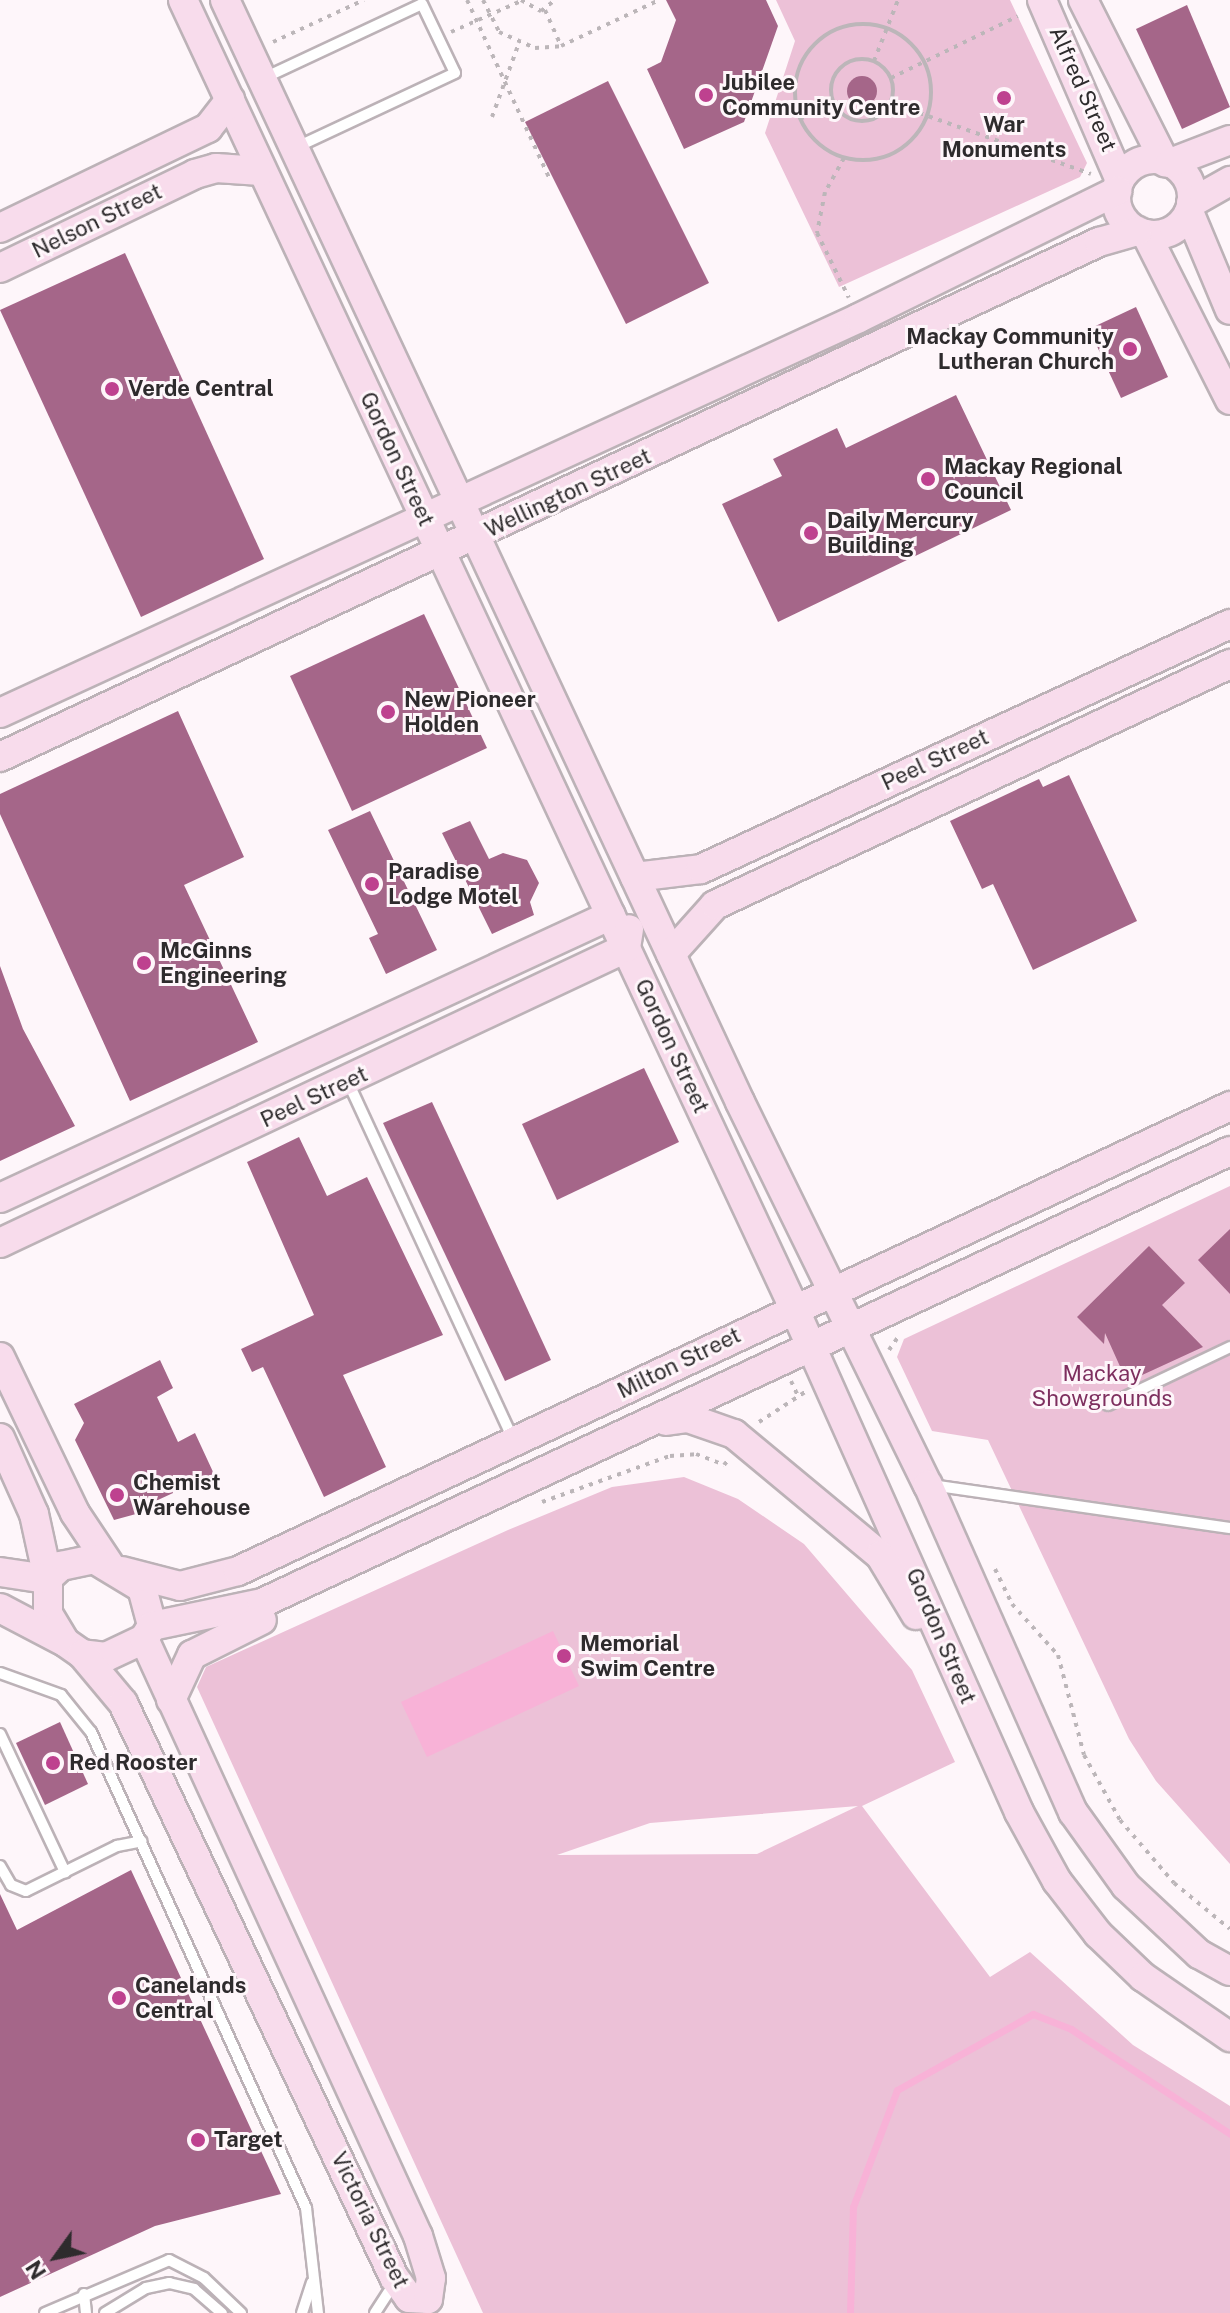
<!DOCTYPE html>
<html>
<head>
<meta charset="utf-8">
<style>
	body { margin:0 }
	#map { position:relative; width:1230px; height:2313px; overflow:hidden; background:#fef6fa; font-family:"Public Sans",sans-serif }
	div>[style] { position:absolute }
	[style*='--x'] { left:calc(var(--x)*1px); top:calc(var(--y)*1px); width:calc(var(--w)*1px); rotate:calc(var(--a)*1deg) }
	.green>* { inset:0; background:#ecc1d7 }
	.water>* { inset:0; background:#f8b2d7 }
	.stream>* { height:7px; margin:-3.5px; padding:0 3.5px; transform-origin:3.5px; border-radius:3.5px; background:#f8b2d7 }
	.building>* { inset:0; background:#a56689 }
	.round { border-radius:50% }
	.path>* { height:4px; margin-top:-2px; transform-origin:0; background:repeating-linear-gradient(90deg,#bcb6b9 0 4px,transparent 0 10px) }
	.path>.ring { margin:-2px; padding:0; box-sizing:content-box; background:none; border:4px solid #bcb6b9; border-radius:50% }
	.roads { filter:drop-shadow(2px 0 #bcb2b7) drop-shadow(-2px 0 #bcb2b7) drop-shadow(0 2px #bcb2b7) drop-shadow(0 -2px #bcb2b7) }
	.lane>* { height:10px; margin:-5px; padding:0 5px; transform-origin:5px; border-radius:5px; background:#fff }
	.secondary>* { height:28px; margin:-14px; padding:0 14px; transform-origin:14px; border-radius:14px; background:#f8dcec }
	.secondary>.ring { margin:-14px; padding:0; box-sizing:content-box; background:none; border:28px solid #f8dcec; border-radius:50% }
	.dots>* { width:22px; height:22px; translate:-50% -50%; box-sizing:border-box; border:4px solid #fef6fa; border-radius:50% }
	span { translate:-50% -50%; white-space:nowrap; text-align:center; line-height:1.15; -webkit-text-stroke:6px #fef6fa; paint-order:stroke }
	.poi-label { font-size:22px; color:#2e2b2d; font-weight:700 }
	.left { translate:0 -50%; text-align:left }
	.right { translate:-100% -50%; text-align:right }
	.street-label { font-size:22px; color:#2e2b2d }
	.park-label { font-size:22px; color:#7e2f5f }
	.north { position:absolute; left:16px; top:2217px; width:80px; height:80px; -webkit-text-stroke:6px #fef6fa; paint-order:stroke; rotate:237deg; font-size:22px; font-weight:700; line-height:32px; text-align:center; color:#2e2b2d }
	.north::after { content:''; display:block; margin:auto; width:28px; height:36px; background:#2e2b2d; clip-path:polygon(50% 0,100% 100%,50% 72%,0 100%) }
</style>
</head>
<body>
<div id="map">
	<div class="green">
		<div style="clip-path:polygon(776px 0,1010px 0,1087px 163px,1080px 177px,839px 287px,765px 133px,795px 41px)"></div>
		<div style="clip-path:polygon(1230px 1186px,1230px 1864px,1156px 1781px,1129px 1739px,988px 1440px,932px 1431px,897px 1357px,904px 1339px)"></div>
		<div style="clip-path:polygon(evenodd,684px 1477px,738px 1499px,804px 1544px,912px 1670px,955px 1762px,862px 1806px,990px 1977px,1030px 1952px,1133px 2045px,1230px 2106px,1230px 2313px,483px 2313px,197px 1687px,206px 1667px,508px 1530px,612px 1487px,684px 1477px,858px 1806px,757px 1854px,557px 1855px,650px 1823px,858px 1806px)"></div>
	</div>
	<div class="water">
		<div style="clip-path:polygon(553px 1631px,579px 1686px,427px 1757px,401px 1702px)"></div>
	</div>
	<div class="stream">
		<div style="--x:850;--y:2313;--w:106;--a:-88.4"></div>
		<div style="--x:853;--y:2207;--w:125;--a:-69.4"></div>
		<div style="--x:897;--y:2090;--w:156;--a:-29.2"></div>
		<div style="--x:1033;--y:2014;--w:41;--a:21.5"></div>
		<div style="--x:1071;--y:2029;--w:191;--a:33.4"></div>
	</div>
	<div class="building">
		<div style="clip-path:polygon(666px 0,766px 0,778px 26px,744px 122px,684px 149px,647px 69px,661px 62px,676px 20px)"></div>
		<div style="clip-path:polygon(1187px 5px,1230px 107px,1182px 129px,1136px 29px)"></div>
		<div class="round" style="left:847px;top:76px;width:30px;height:30px"></div>
		<div style="clip-path:polygon(608px 81px,709px 283px,626px 324px,525px 122px)"></div>
		<div style="clip-path:polygon(125px 253px,264px 559px,141px 617px,0 310px)"></div>
		<div style="clip-path:polygon(1136px 307px,1168px 377px,1121px 398px,1089px 329px)"></div>
		<div style="clip-path:polygon(956px 395px,1011px 510px,778px 622px,722px 504px,782px 476px,773px 459px,837px 428px,846px 448px)"></div>
		<div style="clip-path:polygon(424px 614px,487px 748px,352px 811px,290px 676px)"></div>
		<div style="clip-path:polygon(178px 711px,244px 857px,184px 885px,258px 1042px,130px 1101px,0 814px,0 794px)"></div>
		<div style="clip-path:polygon(1069px 775px,1137px 921px,1033px 970px,993px 884px,982px 889px,950px 821px,1039px 779px,1043px 787px)"></div>
		<div style="clip-path:polygon(370px 811px,437px 950px,386px 974px,369px 938px,378px 934px,328px 830px)"></div>
		<div style="clip-path:polygon(470px 821px,489px 859px,503px 853px,527px 860px,539px 883px,530px 902px,534px 915px,492px 934px,442px 833px)"></div>
		<div style="clip-path:polygon(0 966px,23px 1029px,75px 1126px,0 1161px)"></div>
		<div style="clip-path:polygon(644px 1068px,679px 1142px,557px 1200px,522px 1124px)"></div>
		<div style="clip-path:polygon(432px 1102px,551px 1360px,505px 1381px,383px 1123px)"></div>
		<div style="clip-path:polygon(299px 1137px,327px 1196px,367px 1177px,443px 1335px,343px 1375px,386px 1467px,324px 1497px,263px 1367px,252px 1372px,241px 1349px,314px 1315px,247px 1162px)"></div>
		<div style="clip-path:polygon(1230px 1229px,1230px 1294px,1198px 1260px)"></div>
		<div style="clip-path:polygon(1149px 1246px,1185px 1283px,1162px 1305px,1203px 1347px,1127px 1382px,1105px 1333px,1104px 1344px,1077px 1317px)"></div>
		<div style="clip-path:polygon(160px 1360px,173px 1388px,157px 1397px,178px 1442px,195px 1433px,214px 1474px,145px 1506px,147px 1511px,114px 1520px,75px 1440px,84px 1423px,74px 1404px)"></div>
		<div style="clip-path:polygon(60px 1722px,88px 1784px,45px 1805px,16px 1743px)"></div>
		<div style="clip-path:polygon(131px 1870px,281px 2194px,155px 2226px,0 2297px,0 1894px,17px 1930px)"></div>
	</div>
	<div class="path">
		<div style="--x:467;--y:0;--w:198;--a:65.2"></div>
		<div style="--x:483;--y:0;--w:36;--a:63"></div>
		<div style="--x:499;--y:32;--w:39;--a:24"></div>
		<div style="--x:535;--y:48;--w:26;--a:-4"></div>
		<div style="--x:561;--y:46;--w:108;--a:-25.1"></div>
		<div style="--x:521;--y:0;--w:23;--a:29"></div>
		<div style="--x:541;--y:11;--w:18;--a:-38"></div>
		<div style="--x:545;--y:10;--w:39;--a:66"></div>
		<div class="ring" style="left:795px;top:24px;width:132px;height:132px"></div>
		<div style="--x:451;--y:32;--w:77;--a:-23.9"></div>
		<div style="--x:273;--y:42;--w:100;--a:-24.8"></div>
		<div class="ring" style="left:831px;top:59px;width:58px;height:58px"></div>
		<div style="--x:874;--y:61;--w:66;--a:-68.5"></div>
		<div style="--x:891;--y:78;--w:141;--a:-26"></div>
		<div style="--x:891;--y:103;--w:212;--a:19.5"></div>
		<div style="--x:492;--y:117;--w:79;--a:-70"></div>
		<div style="--x:800;--y:119;--w:36;--a:-24"></div>
		<div style="--x:844;--y:158;--w:39;--a:119"></div>
		<div style="--x:825;--y:192;--w:42;--a:101"></div>
		<div style="--x:817;--y:233;--w:72;--a:63.8"></div>
		<div style="--x:889;--y:1350;--w:19;--a:-55"></div>
		<div style="--x:791;--y:1381;--w:17;--a:65"></div>
		<div style="--x:759;--y:1422;--w:55;--a:-33.1"></div>
		<div style="--x:542;--y:1502;--w:136;--a:-19.8"></div>
		<div style="--x:670;--y:1456;--w:26;--a:-4"></div>
		<div style="--x:696;--y:1454;--w:30;--a:21"></div>
		<div style="--x:724;--y:1465;--w:8;--a:-50"></div>
		<div style="--x:995;--y:1569;--w:39;--a:64"></div>
		<div style="--x:1012;--y:1604;--w:69;--a:48"></div>
		<div style="--x:1058;--y:1655;--w:103;--a:75.4"></div>
		<div style="--x:1084;--y:1755;--w:74;--a:61"></div>
		<div style="--x:1120;--y:1820;--w:83;--a:49.4"></div>
		<div style="--x:1174;--y:1883;--w:72;--a:39.4"></div>
	</div>
	<div class="roads">
		<div class="lane">
			<div style="--x:264;--y:78;--w:174;--a:-25.1"></div>
			<div style="--x:422;--y:4;--w:76;--a:64.4"></div>
			<div style="--x:455;--y:73;--w:177;--a:154.9"></div>
			<div style="--x:348;--y:1082;--w:396;--a:65.2"></div>
			<div style="--x:1108;--y:1405;--w:135;--a:-25.4"></div>
			<div style="--x:931;--y:1485;--w:302;--a:8.2"></div>
			<div style="--x:0;--y:1673;--w:65;--a:19.8"></div>
			<div style="--x:61;--y:1695;--w:48;--a:51"></div>
			<div style="--x:91;--y:1732;--w:522;--a:65.69"></div>
			<div style="--x:306;--y:2208;--w:106;--a:83.5"></div>
			<div style="--x:0;--y:1734;--w:153;--a:64.8"></div>
			<div style="--x:0;--y:1866;--w:22;--a:60"></div>
			<div style="--x:11;--y:1885;--w:16;--a:22"></div>
			<div style="--x:26;--y:1891;--w:102;--a:-26.3"></div>
			<div style="--x:117;--y:1846;--w:25;--a:-11"></div>
			<div style="--x:84;--y:2294;--w:19;--a:84"></div>
			<div style="--x:45;--y:2313;--w:135;--a:-23.1"></div>
			<div style="--x:169;--y:2260;--w:39;--a:27"></div>
			<div style="--x:204;--y:2278;--w:51;--a:43.4"></div>
			<div style="--x:105;--y:2313;--w:48;--a:-31.4"></div>
			<div style="--x:146;--y:2288;--w:24;--a:-12"></div>
			<div style="--x:169;--y:2283;--w:26;--a:13"></div>
			<div style="--x:194;--y:2289;--w:37;--a:41"></div>
			<div style="--x:302;--y:2313;--w:32;--a:-72"></div>
			<div style="--x:375;--y:2313;--w:33;--a:-57"></div>
		</div>
		<div class="secondary">
			<div style="--x:183;--y:0;--w:1444;--a:64.96"></div>
			<div style="--x:794;--y:1308;--w:552;--a:65.94"></div>
			<div style="--x:1019;--y:1812;--w:79;--a:61.2"></div>
			<div style="--x:1057;--y:1881;--w:67;--a:52.3"></div>
			<div style="--x:1098;--y:1934;--w:62;--a:43.7"></div>
			<div style="--x:1143;--y:1977;--w:106;--a:34.6"></div>
			<div style="--x:225;--y:0;--w:1216;--a:64.95"></div>
			<div style="--x:740;--y:1102;--w:427;--a:63.9"></div>
			<div style="--x:928;--y:1485;--w:358;--a:66.1"></div>
			<div style="--x:1073;--y:1812;--w:91;--a:54.4"></div>
			<div style="--x:1126;--y:1886;--w:100;--a:43"></div>
			<div style="--x:1199;--y:1954;--w:35;--a:29"></div>
			<div style="--x:1042;--y:0;--w:196;--a:66.6"></div>
			<div style="--x:1083;--y:0;--w:182;--a:63.2"></div>
			<div class="ring" style="left:1116px;top:159px;width:48px;height:48px"></div>
			<div style="--x:1170;--y:163;--w:64;--a:-21"></div>
			<div style="--x:1191;--y:203;--w:45;--a:-29.4"></div>
			<div style="--x:1189;--y:212;--w:106;--a:67.3"></div>
			<div style="--x:0;--y:228;--w:231;--a:-25.7"></div>
			<div style="--x:208;--y:128;--w:36;--a:-52"></div>
			<div style="--x:1146;--y:234;--w:186;--a:63.2"></div>
			<div style="--x:0;--y:268;--w:216;--a:-25.7"></div>
			<div style="--x:195;--y:174;--w:22;--a:-16"></div>
			<div style="--x:216;--y:168;--w:45;--a:3.8"></div>
			<div style="--x:0;--y:713;--w:945;--a:-24.69"></div>
			<div style="--x:859;--y:318;--w:288;--a:-26.2"></div>
			<div style="--x:0;--y:757;--w:1214;--a:-25.11"></div>
			<div style="--x:1099;--y:242;--w:40;--a:-16"></div>
			<div style="--x:635;--y:877;--w:66;--a:-6.9"></div>
			<div style="--x:701;--y:869;--w:583;--a:-24.85"></div>
			<div style="--x:671;--y:954;--w:66;--a:-48.1"></div>
			<div style="--x:715;--y:905;--w:569;--a:-25.08"></div>
			<div style="--x:0;--y:1198;--w:673;--a:-24.85"></div>
			<div style="--x:0;--y:1243;--w:692;--a:-25.23"></div>
			<div style="--x:626;--y:948;--w:19;--a:-81"></div>
			<div style="--x:0;--y:1357;--w:173;--a:64.3"></div>
			<div style="--x:75;--y:1513;--w:61;--a:56.3"></div>
			<div style="--x:666;--y:1421;--w:22;--a:-8"></div>
			<div style="--x:688;--y:1418;--w:49;--a:19.2"></div>
			<div style="--x:734;--y:1434;--w:190;--a:39.7"></div>
			<div style="--x:880;--y:1555;--w:70;--a:59"></div>
			<div style="--x:0;--y:1438;--w:83;--a:65.9"></div>
			<div style="--x:34;--y:1514;--w:66;--a:77.7"></div>
			<div style="--x:94;--y:1559;--w:56;--a:31.1"></div>
			<div style="--x:142;--y:1588;--w:39;--a:75"></div>
			<div style="--x:152;--y:1626;--w:15;--a:122"></div>
			<div style="--x:144;--y:1639;--w:42;--a:154.7"></div>
			<div style="--x:106;--y:1657;--w:24;--a:-173"></div>
			<div style="--x:82;--y:1654;--w:21;--a:-145"></div>
			<div style="--x:65;--y:1642;--w:33;--a:-121"></div>
			<div style="--x:48;--y:1614;--w:36;--a:-90"></div>
			<div style="--x:48;--y:1578;--w:18;--a:-43"></div>
			<div style="--x:61;--y:1566;--w:34;--a:-12"></div>
			<div style="--x:122;--y:1571;--w:60;--a:14.5"></div>
			<div style="--x:180;--y:1586;--w:60;--a:-14.5"></div>
			<div style="--x:238;--y:1571;--w:1096;--a:-25.11"></div>
			<div style="--x:0;--y:1572;--w:48;--a:8.5"></div>
			<div style="--x:0;--y:1608;--w:69;--a:27.7"></div>
			<div style="--x:152;--y:1626;--w:112;--a:-11.8"></div>
			<div style="--x:262;--y:1603;--w:1068;--a:-25.03"></div>
			<div style="--x:82;--y:1654;--w:64;--a:50.1"></div>
			<div style="--x:123;--y:1703;--w:635;--a:64.73"></div>
			<div style="--x:394;--y:2277;--w:26;--a:54"></div>
			<div style="--x:409;--y:2298;--w:19;--a:3"></div>
			<div style="--x:428;--y:2299;--w:21;--a:-82"></div>
			<div style="--x:431;--y:2278;--w:44;--a:-107.2"></div>
			<div style="--x:418;--y:2236;--w:657;--a:-114.65"></div>
			<div style="--x:171;--y:1700;--w:50;--a:-65"></div>
			<div style="--x:192;--y:1655;--w:78;--a:-26.6"></div>
		</div>
	</div>
	<div class="dots">
		<div style="left:706px;top:95px;background:#be418f"></div>
		<div style="left:1004px;top:98px;background:#be418f"></div>
		<div style="left:1130px;top:349px;background:#be418f"></div>
		<div style="left:112px;top:389px;background:#be418f"></div>
		<div style="left:928px;top:479px;background:#be418f"></div>
		<div style="left:811px;top:533px;background:#be418f"></div>
		<div style="left:388px;top:712px;background:#be418f"></div>
		<div style="left:372px;top:884px;background:#be418f"></div>
		<div style="left:144px;top:963px;background:#be418f"></div>
		<div style="left:117px;top:1495px;background:#be418f"></div>
		<div style="left:564px;top:1656px;background:#be418f"></div>
		<div style="left:53px;top:1763px;background:#be418f"></div>
		<div style="left:119px;top:1998px;background:#be418f"></div>
		<div style="left:198px;top:2140px;background:#be418f"></div>
	</div>
	<div class="poi-label">
		<span class="left" style="left:722px;top:95px">Jubilee<br>Community Centre</span>
		<span style="left:1004px;top:137px">War<br>Monuments</span>
		<span class="right" style="left:1114px;top:349px">Mackay Community<br>Lutheran Church</span>
		<span class="left" style="left:128px;top:389px">Verde Central</span>
		<span class="left" style="left:944px;top:479px">Mackay Regional<br>Council</span>
		<span class="left" style="left:827px;top:533px">Daily Mercury<br>Building</span>
		<span class="left" style="left:404px;top:712px">New Pioneer<br>Holden</span>
		<span class="left" style="left:388px;top:884px">Paradise<br>Lodge Motel</span>
		<span class="left" style="left:160px;top:963px">McGinns<br>Engineering</span>
		<span class="left" style="left:133px;top:1495px">Chemist<br>Warehouse</span>
		<span class="left" style="left:580px;top:1656px">Memorial<br>Swim Centre</span>
		<span class="left" style="left:69px;top:1763px">Red Rooster</span>
		<span class="left" style="left:135px;top:1998px">Canelands<br>Central</span>
		<span class="left" style="left:214px;top:2140px">Target</span>
	</div>
	<div class="street-label">
		<span style="left:1083px;top:89px;rotate:66deg">Alfred Street</span>
		<span style="left:97px;top:221px;rotate:-26deg">Nelson Street</span>
		<span style="left:397px;top:459px;rotate:65deg">Gordon Street</span>
		<span style="left:568px;top:493px;rotate:-25deg">Wellington Street</span>
		<span style="left:935px;top:760px;rotate:-25deg">Peel Street</span>
		<span style="left:672px;top:1046px;rotate:65deg">Gordon Street</span>
		<span style="left:314px;top:1097px;rotate:-25deg">Peel Street</span>
		<span style="left:679px;top:1363px;rotate:-26deg">Milton Street</span>
		<span style="left:941px;top:1636px;rotate:67deg">Gordon Street</span>
		<span style="left:370px;top:2220px;rotate:64deg">Victoria Street</span>
	</div>
	<div class="park-label">
		<span style="left:1102px;top:1386px">Mackay<br>Showgrounds</span>
	</div>
	<div class="north">N</div>
</div>
</body>
</html>
